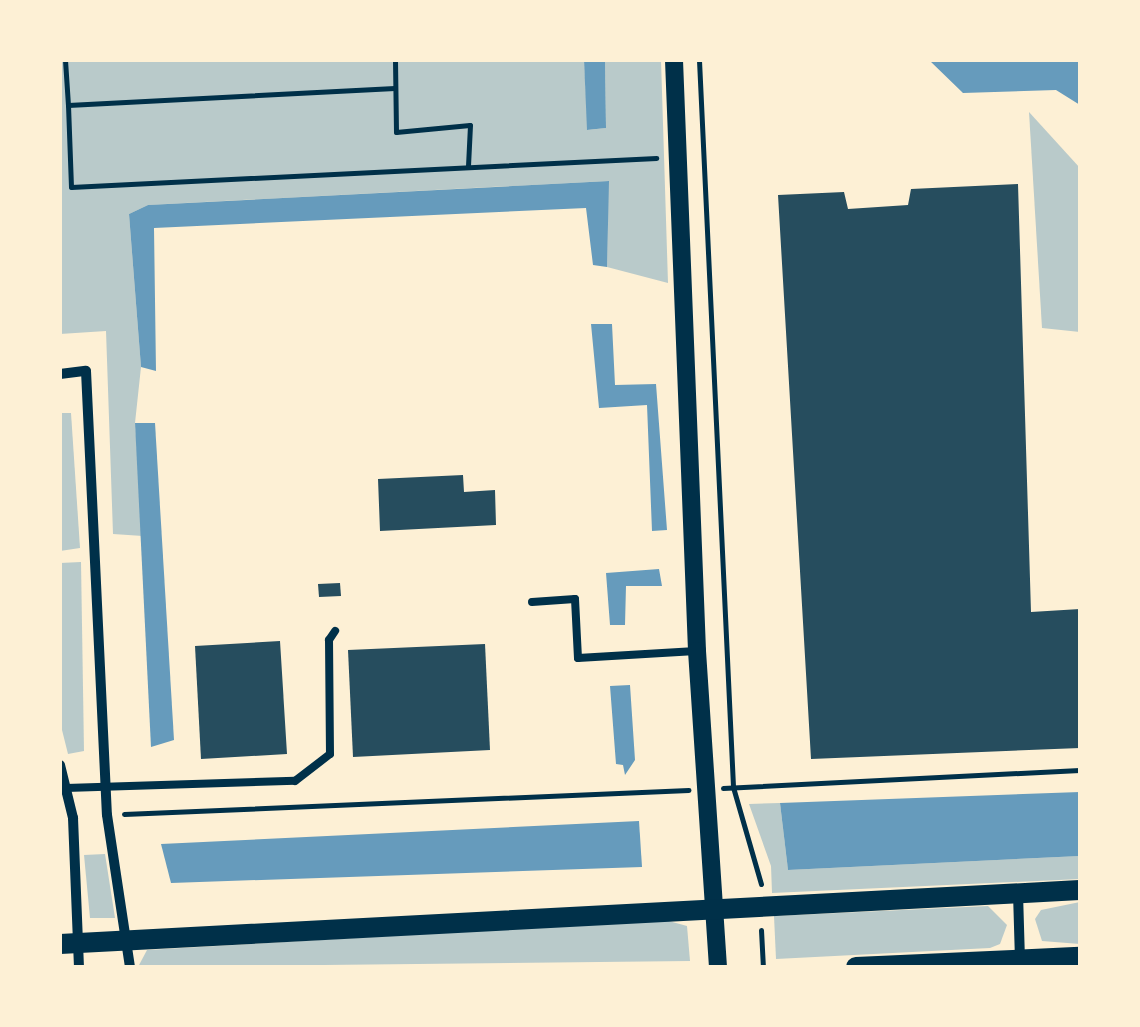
<!DOCTYPE html>
<html>
<head>
<meta charset="utf-8">
<style>
	body { margin:0 }
	#map { position:relative; width:1140px; height:1027px; overflow:hidden; background:#fdf0d5; font-family:"Archivo Narrow",sans-serif }
	div>[style] { position:absolute }
	[style*='--x'] { left:calc(var(--x)*1px); top:calc(var(--y)*1px); width:calc(var(--w)*1px); rotate:calc(var(--a)*1deg) }
	.green>* { inset:0; background:#b9caca }
	.water>* { inset:0; background:#669bbc }
	.building>* { inset:0; background:#264d5e }
	.path>* { height:5px; margin:-2.5px; padding:0 2.5px; transform-origin:2.5px; border-radius:2.5px; background:#003049 }
	.service>* { height:8px; margin:-4px; padding:0 4px; transform-origin:4px; border-radius:4px; background:#003049 }
	.minor>* { height:10px; margin:-5px; padding:0 5px; transform-origin:5px; border-radius:5px; background:#003049 }
	.tertiary>* { height:18px; margin:-9px; padding:0 9px; transform-origin:9px; border-radius:9px; background:#003049 }
	.secondary>* { height:20px; margin:-10px; padding:0 10px; transform-origin:10px; border-radius:10px; background:#003049 }
	span { translate:-50% -50%; white-space:nowrap; text-align:center; line-height:1.15; -webkit-text-stroke:9px #fdf0d5; paint-order:stroke }
	.frame { position:absolute; inset:0; border:62px solid #fdf0d5; pointer-events:none }
</style>
</head>
<body>
<div id="map">
	<div class="green">
		<div style="clip-path:polygon(60px 60px,584px 60px,588px 130px,606px 128px,605px 60px,661px 60px,668px 283px,607px 267px,608px 181px,148px 205px,129px 214px,141px 367px,135px 423px,143px 536px,113px 534px,106px 331px,60px 334px)"></div>
		<div style="clip-path:polygon(1029px 112px,1080px 168px,1080px 332px,1042px 328px)"></div>
		<div style="clip-path:polygon(60px 413px,71px 413px,80px 548px,60px 551px)"></div>
		<div style="clip-path:polygon(81px 562px,84px 751px,68px 754px,60px 722px,60px 563px)"></div>
		<div style="clip-path:polygon(780px 803px,788px 870px,1080px 856px,1080px 879px,772px 893px,771px 866px,749px 804px)"></div>
		<div style="clip-path:polygon(105px 854px,115px 918px,90px 918px,84px 855px)"></div>
		<div style="clip-path:polygon(1080px 902px,1080px 944px,1042px 941px,1035px 919px,1041px 910px)"></div>
		<div style="clip-path:polygon(988px 906px,1007px 925px,1000px 944px,990px 948px,776px 959px,774px 916px)"></div>
		<div style="clip-path:polygon(665px 920px,687px 926px,690px 961px,138px 967px,147px 950px)"></div>
	</div>
	<div class="water">
		<div style="clip-path:polygon(584px 60px,605px 60px,606px 128px,587px 130px)"></div>
		<div style="clip-path:polygon(929px 60px,1080px 60px,1080px 105px,1056px 90px,963px 93px)"></div>
		<div style="clip-path:polygon(609px 181px,607px 267px,593px 265px,586px 208px,154px 228px,156px 371px,141px 367px,129px 214px,148px 205px)"></div>
		<div style="clip-path:polygon(591px 324px,612px 324px,615px 385px,656px 384px,667px 530px,652px 531px,647px 405px,599px 408px)"></div>
		<div style="clip-path:polygon(135px 423px,155px 423px,174px 740px,151px 747px)"></div>
		<div style="clip-path:polygon(659px 569px,662px 586px,626px 586px,625px 625px,610px 625px,606px 573px)"></div>
		<div style="clip-path:polygon(630px 685px,635px 760px,625px 775px,623px 765px,616px 764px,610px 686px)"></div>
		<div style="clip-path:polygon(1080px 792px,1080px 856px,788px 870px,780px 803px)"></div>
		<div style="clip-path:polygon(639px 821px,642px 867px,171px 883px,161px 844px)"></div>
	</div>
	<div class="building">
		<div style="clip-path:polygon(1018px 184px,1031px 612px,1080px 609px,1080px 748px,811px 759px,778px 195px,844px 192px,848px 209px,908px 205px,911px 189px)"></div>
		<div style="clip-path:polygon(463px 475px,464px 492px,495px 490px,496px 525px,380px 531px,378px 479px)"></div>
		<div style="clip-path:polygon(340px 583px,341px 596px,319px 597px,318px 584px)"></div>
		<div style="clip-path:polygon(280px 641px,287px 754px,201px 759px,195px 646px)"></div>
		<div style="clip-path:polygon(485px 644px,490px 750px,353px 757px,348px 650px)"></div>
	</div>
	<div class="path">
		<div style="--x:65;--y:60;--w:45;--a:86.2"></div>
		<div style="--x:68;--y:105;--w:327;--a:-3"></div>
		<div style="--x:395;--y:60;--w:72;--a:89.2"></div>
		<div style="--x:396;--y:132;--w:74;--a:-5.4"></div>
		<div style="--x:470;--y:125;--w:41;--a:92.8"></div>
		<div style="--x:699;--y:60;--w:728;--a:87.32"></div>
		<div style="--x:733;--y:787;--w:101;--a:73.9"></div>
		<div style="--x:68;--y:105;--w:82;--a:87.9"></div>
		<div style="--x:71;--y:187;--w:586;--a:-2.84"></div>
		<div style="--x:723;--y:788;--w:357;--a:-2.9"></div>
		<div style="--x:124;--y:814;--w:565;--a:-2.44"></div>
		<div style="--x:761;--y:930;--w:37;--a:87"></div>
	</div>
	<div class="service">
		<div style="--x:532;--y:602;--w:43;--a:-4"></div>
		<div style="--x:575;--y:599;--w:59;--a:87.1"></div>
		<div style="--x:578;--y:658;--w:118;--a:-3.4"></div>
		<div style="--x:66;--y:788;--w:229;--a:-1.8"></div>
		<div style="--x:295;--y:781;--w:44;--a:-37.6"></div>
		<div style="--x:330;--y:754;--w:114;--a:-90.5"></div>
		<div style="--x:329;--y:640;--w:11;--a:-56"></div>
	</div>
	<div class="minor">
		<div style="--x:60;--y:374;--w:26;--a:-7"></div>
		<div style="--x:86;--y:371;--w:444;--a:87.3"></div>
		<div style="--x:107;--y:815;--w:154;--a:81.4"></div>
		<div style="--x:60;--y:765;--w:55;--a:76.2"></div>
		<div style="--x:73;--y:818;--w:149;--a:87.7"></div>
		<div style="--x:1018;--y:893;--w:68;--a:88.3"></div>
	</div>
	<div class="tertiary">
		<div style="--x:674;--y:60;--w:591;--a:87.77"></div>
		<div style="--x:697;--y:651;--w:317;--a:86.2"></div>
	</div>
	<div class="secondary">
		<div style="--x:60;--y:944;--w:1021;--a:-3.03"></div>
		<div style="--x:856;--y:967;--w:224;--a:-2.6"></div>
	</div>
	<div class="frame"></div>
</div>
</body>
</html>
